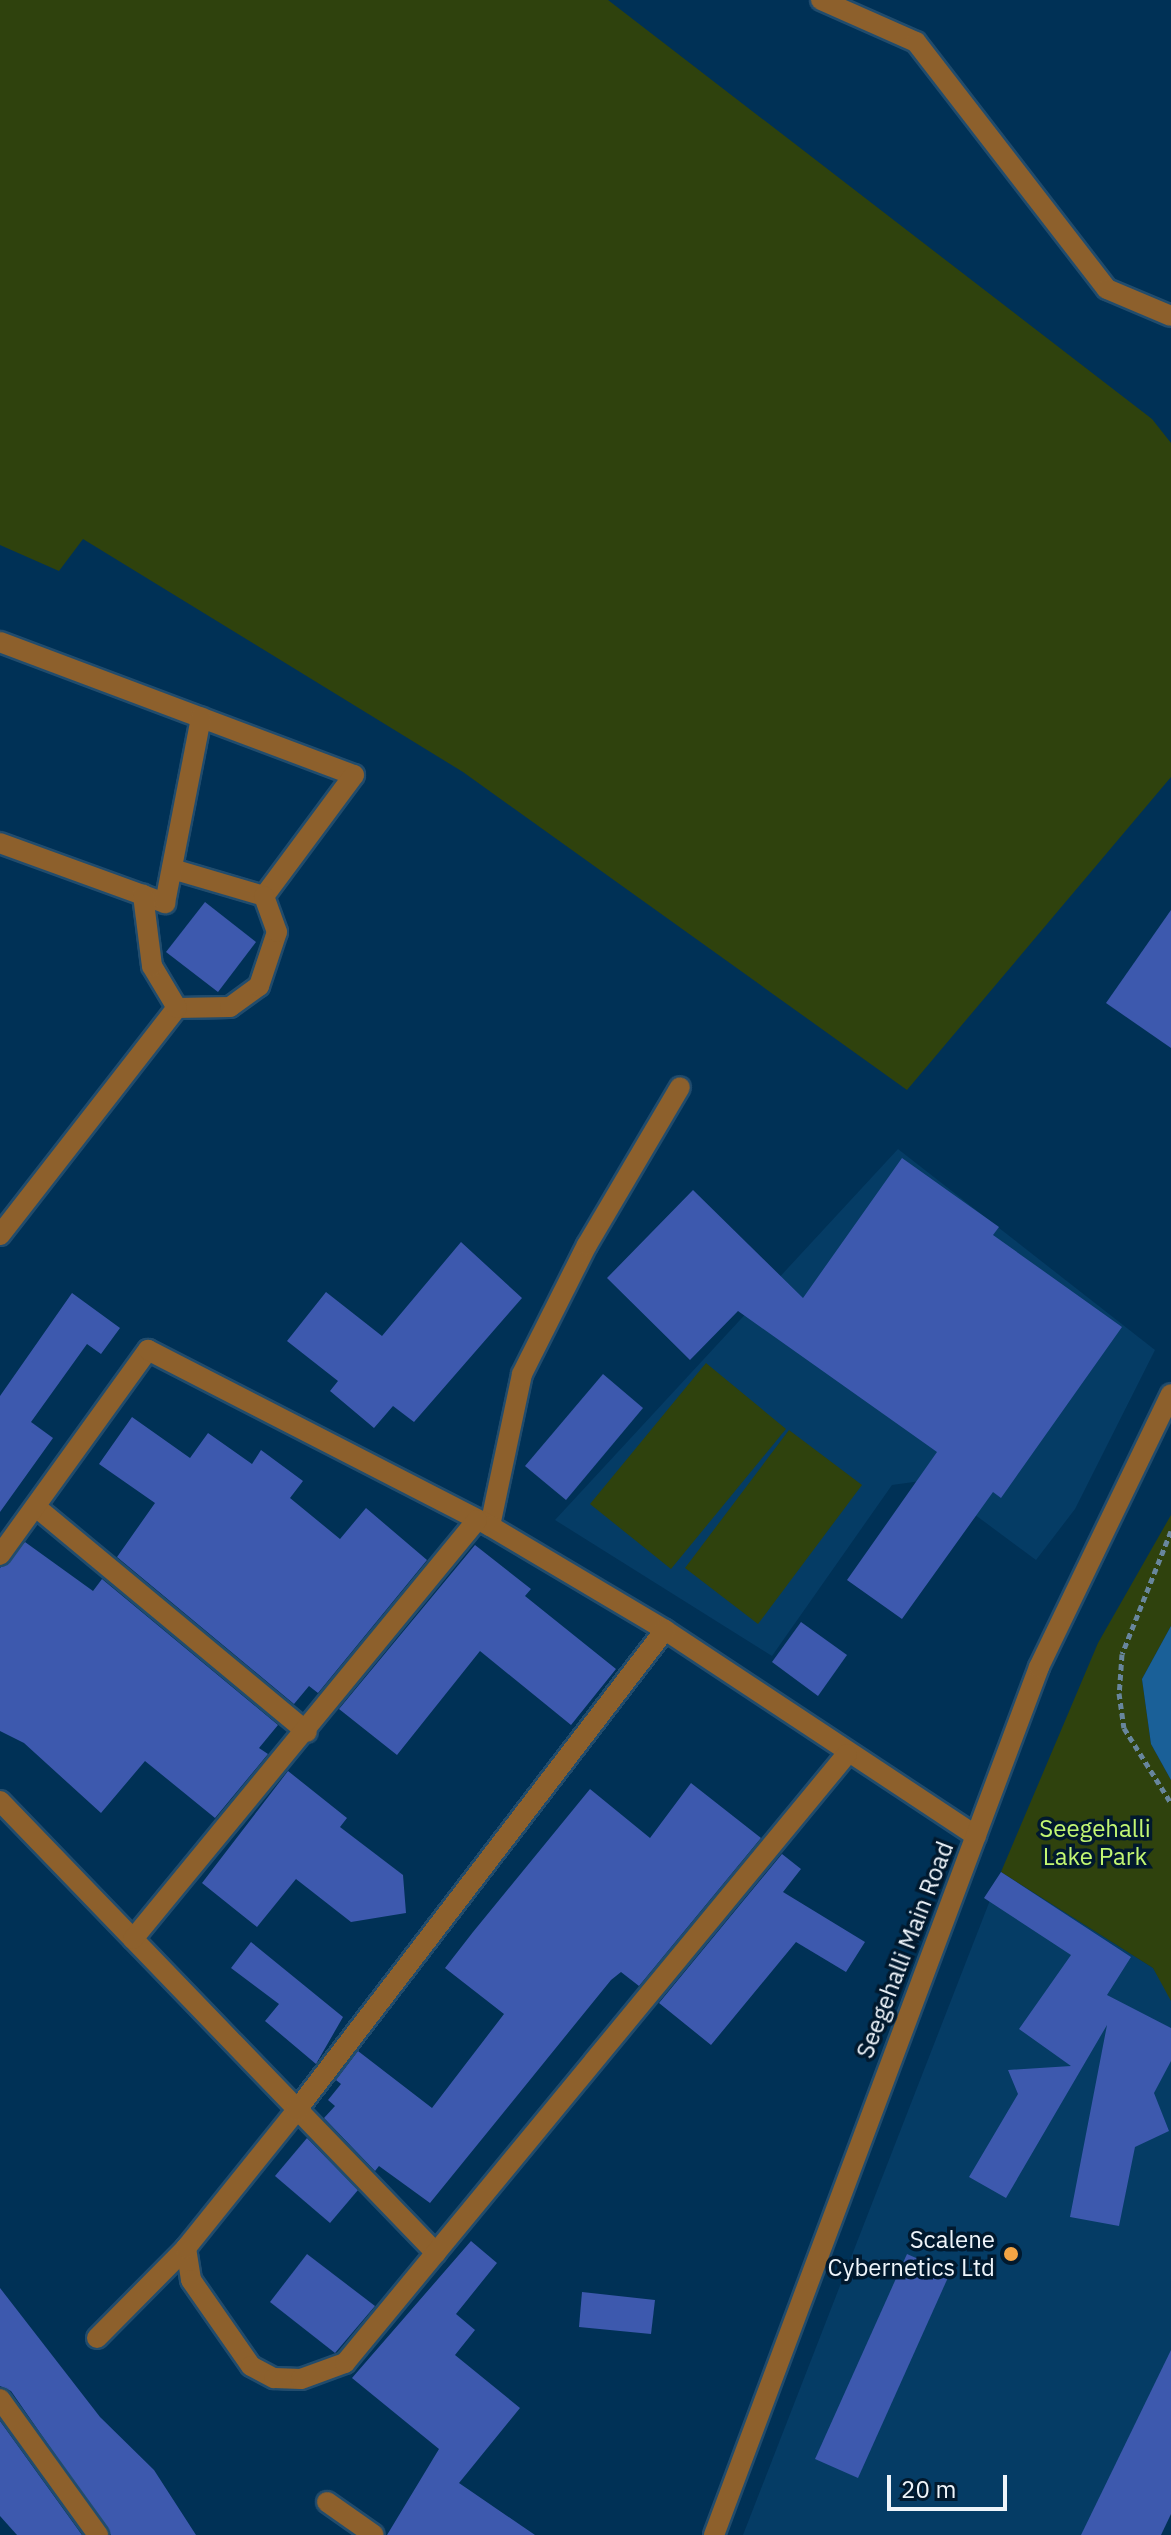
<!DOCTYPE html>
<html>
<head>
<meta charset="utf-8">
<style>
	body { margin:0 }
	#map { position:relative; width:1171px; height:2535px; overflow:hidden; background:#003156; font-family:"IBM Plex Sans",sans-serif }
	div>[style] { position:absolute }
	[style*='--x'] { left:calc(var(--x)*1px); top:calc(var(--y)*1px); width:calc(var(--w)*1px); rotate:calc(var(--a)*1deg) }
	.built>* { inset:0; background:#053c65 }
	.green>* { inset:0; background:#2f420d }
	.water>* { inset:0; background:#1a6098 }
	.building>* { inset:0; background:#3d59ae }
	.path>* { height:5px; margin-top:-2.5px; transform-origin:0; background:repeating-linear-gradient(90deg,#68869d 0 6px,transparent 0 10px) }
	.roads { filter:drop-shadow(2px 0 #214c6d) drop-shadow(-2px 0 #214c6d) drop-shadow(0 2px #214c6d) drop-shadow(0 -2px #214c6d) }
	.minor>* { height:20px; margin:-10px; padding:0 10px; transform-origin:10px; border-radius:10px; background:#8d602c }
	.tertiary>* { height:20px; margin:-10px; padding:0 10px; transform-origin:10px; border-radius:10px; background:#8d602c }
	.dots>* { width:22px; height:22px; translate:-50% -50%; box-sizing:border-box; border:4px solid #01192e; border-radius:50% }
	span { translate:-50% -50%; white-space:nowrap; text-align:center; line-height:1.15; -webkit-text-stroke:7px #01192e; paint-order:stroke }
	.park-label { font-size:24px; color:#c2f672 }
	.street-label { font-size:24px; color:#eef4fa }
	.poi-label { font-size:24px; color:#eef4fa }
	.right { translate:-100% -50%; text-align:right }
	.scale { position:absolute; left:887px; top:2475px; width:120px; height:36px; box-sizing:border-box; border:4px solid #eef4fa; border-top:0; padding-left:10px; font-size:24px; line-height:28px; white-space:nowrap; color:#eef4fa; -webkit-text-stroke:6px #01192e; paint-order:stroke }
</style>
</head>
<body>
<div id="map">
	<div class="built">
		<div style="clip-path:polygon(898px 1149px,1155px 1350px,1075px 1509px,1036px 1560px,928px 1480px,892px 1485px,772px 1656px,555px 1520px)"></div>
		<div style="clip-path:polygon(1001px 1872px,1153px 1968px,1171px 1997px,1171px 2512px,1160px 2535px,743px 2535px)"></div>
	</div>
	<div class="green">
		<div style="clip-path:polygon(0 0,608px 0,1152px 419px,1171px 443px,1171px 777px,907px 1090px,463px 772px,83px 539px,59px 571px,0 545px)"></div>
		<div style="clip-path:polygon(706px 1363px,786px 1429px,671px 1569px,590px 1504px)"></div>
		<div style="clip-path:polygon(789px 1430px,862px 1485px,758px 1624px,685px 1568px)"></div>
		<div style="clip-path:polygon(1171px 1515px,1171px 1626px,1142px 1679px,1151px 1744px,1171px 1780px,1171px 2001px,1153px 1968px,1001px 1872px,1098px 1643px)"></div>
	</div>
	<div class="water">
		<div style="clip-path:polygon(1171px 1626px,1171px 1780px,1151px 1744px,1142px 1679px)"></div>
	</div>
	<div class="building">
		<div style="clip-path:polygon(205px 902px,256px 942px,218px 992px,166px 952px)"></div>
		<div style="clip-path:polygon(1171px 910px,1171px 1048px,1106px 1003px)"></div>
		<div style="clip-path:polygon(902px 1158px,999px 1227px,993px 1235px,1122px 1327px,1001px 1498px,993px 1492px,902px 1619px,847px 1580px,937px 1452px,738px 1311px,690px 1360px,607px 1278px,693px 1190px,803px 1298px)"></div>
		<div style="clip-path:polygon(461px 1242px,522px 1298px,414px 1422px,393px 1406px,374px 1428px,330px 1391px,338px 1381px,287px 1341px,326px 1292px,382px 1336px)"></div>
		<div style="clip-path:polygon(72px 1293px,120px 1328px,101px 1354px,87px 1344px,31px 1422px,53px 1438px,0 1512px,0 1396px)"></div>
		<div style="clip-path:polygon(603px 1374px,643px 1408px,566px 1500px,525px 1466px)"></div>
		<div style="clip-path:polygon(132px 1417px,190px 1458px,208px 1433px,252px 1464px,261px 1450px,303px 1481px,290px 1498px,340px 1539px,366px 1508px,427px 1560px,318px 1693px,309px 1686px,294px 1704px,117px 1557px,155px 1503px,99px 1464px)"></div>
		<div style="clip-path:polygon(25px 1542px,93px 1591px,102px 1579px,278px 1725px,259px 1748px,268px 1754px,215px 1818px,145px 1761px,101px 1813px,24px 1743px,0 1731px,0 1568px)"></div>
		<div style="clip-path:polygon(475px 1545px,531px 1589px,525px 1596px,616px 1669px,571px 1725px,480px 1651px,397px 1755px,339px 1709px)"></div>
		<div style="clip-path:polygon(801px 1622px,847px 1655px,818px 1696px,772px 1662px)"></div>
		<div style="clip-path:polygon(288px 1771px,347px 1818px,340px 1827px,403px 1875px,406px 1913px,351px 1922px,296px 1879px,257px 1927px,202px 1883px)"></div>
		<div style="clip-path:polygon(691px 1783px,761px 1838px,639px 1986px,621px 1972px,611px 1980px,430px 2203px,379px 2166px,375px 2171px,324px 2118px,335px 2106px,328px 2100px,341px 2084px,336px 2080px,358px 2051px,432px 2108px,504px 2014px,445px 1968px,473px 1932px,590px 1789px,650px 1838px)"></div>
		<div style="clip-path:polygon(782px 1854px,801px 1869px,783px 1892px,865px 1942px,846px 1972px,796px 1942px,711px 2045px,659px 2003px)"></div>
		<div style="clip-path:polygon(1001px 1872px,1131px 1957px,1107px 1995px,1171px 2028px,1171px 2061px,1154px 2093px,1169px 2131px,1135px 2147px,1119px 2226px,1070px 2217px,1107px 2025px,1006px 2198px,969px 2177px,1018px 2094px,1008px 2070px,1071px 2066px,1019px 2029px,1071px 1955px,984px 1898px)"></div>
		<div style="clip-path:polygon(251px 1942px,343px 2017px,316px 2064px,265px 2021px,279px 2004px,231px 1968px)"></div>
		<div style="clip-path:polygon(307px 2138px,358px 2190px,330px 2223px,275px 2176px)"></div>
		<div style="clip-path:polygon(471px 2241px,497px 2263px,456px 2314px,475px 2330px,455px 2355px,520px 2408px,459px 2483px,535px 2535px,387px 2535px,439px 2449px,352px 2378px)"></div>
		<div style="clip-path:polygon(307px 2254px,375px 2306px,335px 2353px,270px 2302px)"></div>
		<div style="clip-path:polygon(907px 2254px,950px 2273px,858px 2478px,815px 2459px)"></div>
		<div style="clip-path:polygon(0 2288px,100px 2417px,154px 2470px,196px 2535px,111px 2535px,11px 2391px,0 2386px)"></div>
		<div style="clip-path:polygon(582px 2292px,655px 2300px,651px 2334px,579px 2327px)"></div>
		<div style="clip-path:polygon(1171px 2350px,1171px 2514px,1161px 2535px,1081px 2535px)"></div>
		<div style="clip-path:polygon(0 2421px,82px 2535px,17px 2535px,0 2516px)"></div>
	</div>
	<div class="path">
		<div style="--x:1171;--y:1531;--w:132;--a:111.7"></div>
		<div style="--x:1122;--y:1654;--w:39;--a:94"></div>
		<div style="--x:1119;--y:1693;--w:35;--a:82"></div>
		<div style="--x:1124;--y:1728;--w:89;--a:57.9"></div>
	</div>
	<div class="roads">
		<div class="minor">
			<div style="--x:821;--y:0;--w:104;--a:23.9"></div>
			<div style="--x:916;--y:42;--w:312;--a:52.3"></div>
			<div style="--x:1107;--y:289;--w:69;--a:22.9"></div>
			<div style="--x:0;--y:642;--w:378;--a:20.6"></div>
			<div style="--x:354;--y:775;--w:151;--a:126.6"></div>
			<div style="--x:264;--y:896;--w:96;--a:-163.6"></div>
			<div style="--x:0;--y:843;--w:176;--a:20"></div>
			<div style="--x:165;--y:903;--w:189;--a:-79"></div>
			<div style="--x:177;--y:1008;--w:53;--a:-1.1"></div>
			<div style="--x:230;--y:1007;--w:36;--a:-36"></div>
			<div style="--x:259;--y:986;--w:57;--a:-71.6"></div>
			<div style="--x:277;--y:932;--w:38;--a:-110"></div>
			<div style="--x:0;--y:1235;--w:288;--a:-52.1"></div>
			<div style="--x:177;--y:1008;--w:49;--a:-120.8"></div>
			<div style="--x:152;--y:966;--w:72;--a:-97.2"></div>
			<div style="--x:36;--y:1507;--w:352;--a:39.7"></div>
			<div style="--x:490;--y:1526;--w:155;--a:-78.1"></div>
			<div style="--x:522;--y:1374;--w:144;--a:-63.3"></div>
			<div style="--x:587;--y:1245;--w:183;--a:-59.5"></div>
			<div style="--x:0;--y:1555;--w:253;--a:-54.2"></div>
			<div style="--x:148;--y:1350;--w:385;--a:27.2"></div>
			<div style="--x:490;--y:1526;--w:204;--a:30.7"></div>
			<div style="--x:665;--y:1630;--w:373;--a:33.5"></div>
			<div style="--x:0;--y:1801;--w:628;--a:46.03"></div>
			<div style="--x:133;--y:1939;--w:542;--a:-50.61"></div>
			<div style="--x:186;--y:2248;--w:32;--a:81"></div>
			<div style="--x:191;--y:2280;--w:105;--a:55.1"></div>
			<div style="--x:251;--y:2366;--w:26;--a:28"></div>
			<div style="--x:274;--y:2378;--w:27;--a:2"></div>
			<div style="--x:301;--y:2379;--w:47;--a:-20"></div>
			<div style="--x:345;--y:2363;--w:789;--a:-50.5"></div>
			<div style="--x:97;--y:2338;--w:127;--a:-45.3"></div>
			<div style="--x:186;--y:2248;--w:176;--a:-51.2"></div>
			<div style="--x:296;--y:2111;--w:606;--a:-52.51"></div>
			<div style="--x:0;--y:2399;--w:168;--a:54.2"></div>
			<div style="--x:327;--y:2502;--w:57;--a:35.1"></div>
		</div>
		<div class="tertiary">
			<div style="--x:714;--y:2535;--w:927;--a:-69.47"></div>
			<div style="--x:1039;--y:1667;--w:303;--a:-64.2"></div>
		</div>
	</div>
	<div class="dots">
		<div style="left:1011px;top:2254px;background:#f4a444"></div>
	</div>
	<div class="park-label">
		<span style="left:1095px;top:1843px">Seegehalli<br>Lake Park</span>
	</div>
	<div class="street-label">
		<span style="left:905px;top:1950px;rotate:-69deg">Seegehalli Main Road</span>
	</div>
	<div class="poi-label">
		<span class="right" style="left:995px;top:2254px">Scalene<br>Cybernetics Ltd</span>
	</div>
	<div class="scale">20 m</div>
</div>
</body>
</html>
